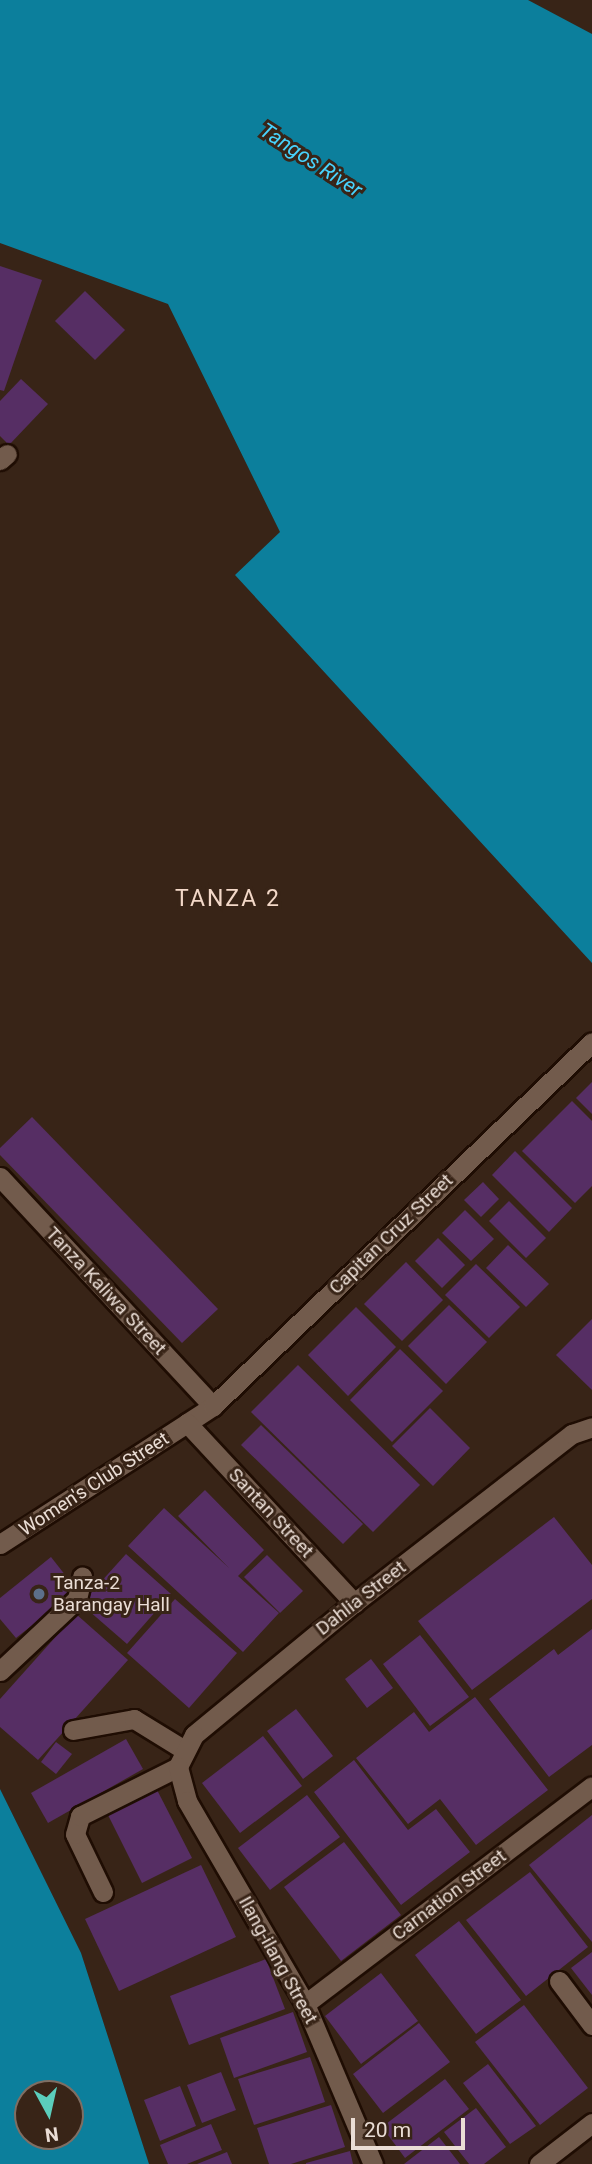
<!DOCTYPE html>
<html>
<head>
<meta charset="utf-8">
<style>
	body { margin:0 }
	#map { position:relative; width:592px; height:2164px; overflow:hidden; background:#382417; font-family:Roboto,sans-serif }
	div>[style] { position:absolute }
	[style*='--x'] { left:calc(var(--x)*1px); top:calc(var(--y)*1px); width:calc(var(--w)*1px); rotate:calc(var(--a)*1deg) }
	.water>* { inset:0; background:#0c7f9c }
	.building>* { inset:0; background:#562e64 }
	.roads { filter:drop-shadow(2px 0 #1f0d03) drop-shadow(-2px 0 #1f0d03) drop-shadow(0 2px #1f0d03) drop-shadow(0 -2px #1f0d03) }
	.service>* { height:19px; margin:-9.5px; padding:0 9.5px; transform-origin:9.5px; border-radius:9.5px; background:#725b4c }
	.minor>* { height:19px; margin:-9.5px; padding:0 9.5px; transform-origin:9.5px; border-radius:9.5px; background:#725b4c }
	.tertiary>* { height:19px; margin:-9.5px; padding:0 9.5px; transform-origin:9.5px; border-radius:9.5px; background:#725b4c }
	.dots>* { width:19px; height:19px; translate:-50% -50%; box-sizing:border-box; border:4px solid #382417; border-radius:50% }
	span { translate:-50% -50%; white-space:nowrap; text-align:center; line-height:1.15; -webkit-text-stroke:6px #382417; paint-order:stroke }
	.street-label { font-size:19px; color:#eaddd5 }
	.poi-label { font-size:19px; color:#eaddd5 }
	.left { translate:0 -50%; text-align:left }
	.water-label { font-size:21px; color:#48d3fd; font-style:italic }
	.quarter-label { font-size:23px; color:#f3d8c8; letter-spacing:2px }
	.north { position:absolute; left:14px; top:2080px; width:70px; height:70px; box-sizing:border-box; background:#382417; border:2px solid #7f6e63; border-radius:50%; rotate:172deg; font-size:19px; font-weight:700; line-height:28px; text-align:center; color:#eaddd5 }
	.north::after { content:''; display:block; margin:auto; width:24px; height:32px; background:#5bcebc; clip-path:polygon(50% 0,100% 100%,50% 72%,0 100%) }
	.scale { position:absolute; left:351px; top:2118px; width:114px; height:32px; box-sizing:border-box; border:4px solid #eaddd5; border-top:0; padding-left:9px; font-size:21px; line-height:24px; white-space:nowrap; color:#eaddd5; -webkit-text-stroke:5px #382417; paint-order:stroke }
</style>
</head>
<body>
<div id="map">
	<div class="water">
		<div style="clip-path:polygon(0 0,528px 0,592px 34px,592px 963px,235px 575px,280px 532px,168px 304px,0 243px)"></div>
		<div style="clip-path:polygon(evenodd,0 1789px,81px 1953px,149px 2164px,0 2164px,0 1789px,70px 2094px,70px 2136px,28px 2136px,28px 2094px,70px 2094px)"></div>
	</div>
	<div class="building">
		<div style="clip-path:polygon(0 266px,42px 280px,4px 391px,0 390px)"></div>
		<div style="clip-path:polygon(85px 291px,125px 330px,95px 360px,55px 321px)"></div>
		<div style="clip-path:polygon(21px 379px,48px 404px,9px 445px,0 436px,0 401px)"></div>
		<div style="clip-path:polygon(592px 1082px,592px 1114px,576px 1098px)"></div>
		<div style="clip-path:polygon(572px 1101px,592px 1121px,592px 1186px,575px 1203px,522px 1151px)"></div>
		<div style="clip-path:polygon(32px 1117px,218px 1309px,182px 1343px,0 1155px,0 1148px)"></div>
		<div style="clip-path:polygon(515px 1151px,572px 1208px,549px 1232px,492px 1175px)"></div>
		<div style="clip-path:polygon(483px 1182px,499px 1199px,481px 1217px,464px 1200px)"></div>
		<div style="clip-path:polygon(509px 1201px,546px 1238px,526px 1258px,489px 1221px)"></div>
		<div style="clip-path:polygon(465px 1210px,494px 1239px,471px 1261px,442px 1233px)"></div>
		<div style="clip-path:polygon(438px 1238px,465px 1265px,442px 1288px,415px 1261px)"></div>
		<div style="clip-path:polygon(508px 1245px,549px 1284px,526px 1307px,486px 1268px)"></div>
		<div style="clip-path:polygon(406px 1262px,443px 1300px,402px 1341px,364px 1304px)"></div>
		<div style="clip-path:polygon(476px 1264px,520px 1307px,489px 1338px,445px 1295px)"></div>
		<div style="clip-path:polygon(449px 1305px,487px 1342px,446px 1384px,408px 1346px)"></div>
		<div style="clip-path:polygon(356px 1307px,396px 1347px,348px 1396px,308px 1355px)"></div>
		<div style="clip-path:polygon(592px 1319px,592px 1390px,556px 1355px)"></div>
		<div style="clip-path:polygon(400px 1349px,443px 1391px,392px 1442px,350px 1400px)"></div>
		<div style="clip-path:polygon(298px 1365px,420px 1485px,373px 1532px,251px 1412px)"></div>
		<div style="clip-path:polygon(430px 1408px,470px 1448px,433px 1486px,392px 1446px)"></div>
		<div style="clip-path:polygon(261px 1425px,363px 1524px,343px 1544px,241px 1445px)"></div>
		<div style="clip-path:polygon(205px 1490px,264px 1550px,238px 1576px,279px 1613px,243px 1652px,128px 1546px,164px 1508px,229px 1568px,178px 1516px)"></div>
		<div style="clip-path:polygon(554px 1517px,592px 1565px,592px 1599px,472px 1690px,418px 1621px)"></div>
		<div style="clip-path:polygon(126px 1554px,171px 1594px,127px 1644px,81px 1604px)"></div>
		<div style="clip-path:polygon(267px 1555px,303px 1591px,280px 1613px,244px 1577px)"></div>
		<div style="clip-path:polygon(51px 1557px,77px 1590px,16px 1638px,0 1619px,0 1598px)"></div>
		<div style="clip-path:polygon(175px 1599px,237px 1653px,189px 1708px,127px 1653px)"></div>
		<div style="clip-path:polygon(76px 1614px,128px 1660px,38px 1760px,0 1727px,0 1699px)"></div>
		<div style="clip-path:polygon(592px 1629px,592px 1745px,549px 1777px,489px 1699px,554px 1649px,558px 1655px)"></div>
		<div style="clip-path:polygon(420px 1635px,469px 1697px,430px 1726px,383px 1664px)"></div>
		<div style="clip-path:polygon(371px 1659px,393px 1688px,367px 1708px,345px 1679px)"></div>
		<div style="clip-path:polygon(475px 1697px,548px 1790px,476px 1845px,440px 1799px,408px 1824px,356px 1758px,414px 1712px,429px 1732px)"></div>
		<div style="clip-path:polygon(296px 1709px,333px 1756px,303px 1779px,267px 1731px)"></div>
		<div style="clip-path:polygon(263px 1736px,302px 1786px,240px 1833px,202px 1783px)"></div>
		<div style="clip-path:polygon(126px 1739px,143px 1769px,48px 1823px,31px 1793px)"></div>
		<div style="clip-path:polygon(56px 1742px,72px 1754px,56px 1774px,41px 1762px)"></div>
		<div style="clip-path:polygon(354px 1760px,408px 1830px,436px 1809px,470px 1852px,401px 1905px,314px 1792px)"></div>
		<div style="clip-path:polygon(155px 1786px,192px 1858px,142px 1883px,106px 1811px)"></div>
		<div style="clip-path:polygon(307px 1795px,340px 1837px,270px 1890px,238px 1848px)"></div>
		<div style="clip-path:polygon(592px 1815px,592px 1942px,529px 1865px)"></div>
		<div style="clip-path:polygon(344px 1842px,401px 1915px,341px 1961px,284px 1887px)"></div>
		<div style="clip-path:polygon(201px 1865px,236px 1937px,119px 1991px,85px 1919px)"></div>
		<div style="clip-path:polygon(530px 1872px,588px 1947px,526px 1996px,466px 1920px)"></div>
		<div style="clip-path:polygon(459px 1921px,521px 2000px,476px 2034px,415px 1955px)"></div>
		<div style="clip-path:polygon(592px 1952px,592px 1995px,571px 1968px)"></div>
		<div style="clip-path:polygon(266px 1959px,285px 2009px,189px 2045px,170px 1996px)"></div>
		<div style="clip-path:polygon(381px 1973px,418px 2021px,361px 2064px,325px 2016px)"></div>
		<div style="clip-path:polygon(524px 2005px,588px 2088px,540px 2125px,475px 2042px)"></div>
		<div style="clip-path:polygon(293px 2012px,307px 2052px,234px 2078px,220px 2038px)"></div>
		<div style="clip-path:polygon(419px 2023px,450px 2062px,383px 2113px,353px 2074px)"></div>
		<div style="clip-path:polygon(310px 2057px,325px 2102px,254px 2125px,238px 2079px)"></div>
		<div style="clip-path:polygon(488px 2064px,536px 2126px,510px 2144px,463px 2083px)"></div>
		<div style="clip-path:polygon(221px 2072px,236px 2110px,202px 2123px,187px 2085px)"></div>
		<div style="clip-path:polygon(445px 2079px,469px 2109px,405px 2158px,382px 2127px)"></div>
		<div style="clip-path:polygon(180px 2086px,196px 2126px,160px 2141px,144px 2100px)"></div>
		<div style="clip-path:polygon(331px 2105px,345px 2147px,291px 2164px,269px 2164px,257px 2128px)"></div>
		<div style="clip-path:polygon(476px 2108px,506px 2147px,484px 2164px,469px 2164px,444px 2132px)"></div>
		<div style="clip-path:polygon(211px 2124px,222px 2150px,187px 2164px,168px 2164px,160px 2145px)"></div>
		<div style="clip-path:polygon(439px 2137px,460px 2164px,404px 2164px)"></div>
		<div style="clip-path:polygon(350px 2151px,353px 2164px,306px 2164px,306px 2163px)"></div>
		<div style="clip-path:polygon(227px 2152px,232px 2164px,197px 2164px)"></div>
	</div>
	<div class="roads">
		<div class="service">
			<div style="--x:0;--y:1671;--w:105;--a:-43.1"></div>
			<div style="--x:77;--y:1599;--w:23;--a:-77"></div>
			<div style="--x:73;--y:1730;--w:62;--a:-10.2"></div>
			<div style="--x:134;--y:1719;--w:57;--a:31.5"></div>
			<div style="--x:103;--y:1892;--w:64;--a:-115.8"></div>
			<div style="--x:75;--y:1834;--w:19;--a:-74"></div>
			<div style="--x:80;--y:1816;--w:110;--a:-26.6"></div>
			<div style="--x:559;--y:1981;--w:55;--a:53.1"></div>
		</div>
		<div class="minor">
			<div style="--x:0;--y:460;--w:9;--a:-41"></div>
			<div style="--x:0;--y:1177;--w:313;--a:47.1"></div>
			<div style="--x:187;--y:1423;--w:31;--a:-33"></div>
			<div style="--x:213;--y:1406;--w:525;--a:-43.84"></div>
			<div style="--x:354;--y:1603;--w:207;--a:140.5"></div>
			<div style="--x:194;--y:1735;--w:36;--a:117"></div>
			<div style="--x:178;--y:1767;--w:35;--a:75"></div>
			<div style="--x:187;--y:1801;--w:235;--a:59.8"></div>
			<div style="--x:305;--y:2004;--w:174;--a:67"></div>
			<div style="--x:305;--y:2004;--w:360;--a:-37.2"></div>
			<div style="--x:539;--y:2164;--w:67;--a:-37.7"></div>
		</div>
		<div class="tertiary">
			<div style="--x:0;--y:1544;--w:223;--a:-32.9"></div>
			<div style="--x:187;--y:1423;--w:246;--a:47.1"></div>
			<div style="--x:354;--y:1603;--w:276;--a:-37.8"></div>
			<div style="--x:572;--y:1434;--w:21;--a:-19"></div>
		</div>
	</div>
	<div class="dots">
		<div style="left:39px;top:1594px;background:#5c6f8a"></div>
	</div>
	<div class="street-label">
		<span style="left:391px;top:1234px;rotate:-44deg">Capitan Cruz Street</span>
		<span style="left:106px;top:1291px;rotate:47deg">Tanza Kaliwa Street</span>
		<span style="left:94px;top:1484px;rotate:-33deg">Women's Club Street</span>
		<span style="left:271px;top:1513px;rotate:47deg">Santan Street</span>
		<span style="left:361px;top:1598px;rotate:-38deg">Dahlia Street</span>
		<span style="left:449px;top:1895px;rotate:-37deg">Carnation Street</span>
		<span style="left:278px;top:1960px;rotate:61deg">Ilang-ilang Street</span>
	</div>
	<div class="poi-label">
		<span class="left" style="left:53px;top:1594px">Tanza-2<br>Barangay Hall</span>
	</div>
	<div class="water-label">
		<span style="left:311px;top:160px;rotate:33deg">Tangos River</span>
	</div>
	<div class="quarter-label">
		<span style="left:228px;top:899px">TANZA 2</span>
	</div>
	<div class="north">N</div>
	<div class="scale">20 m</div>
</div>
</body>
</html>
